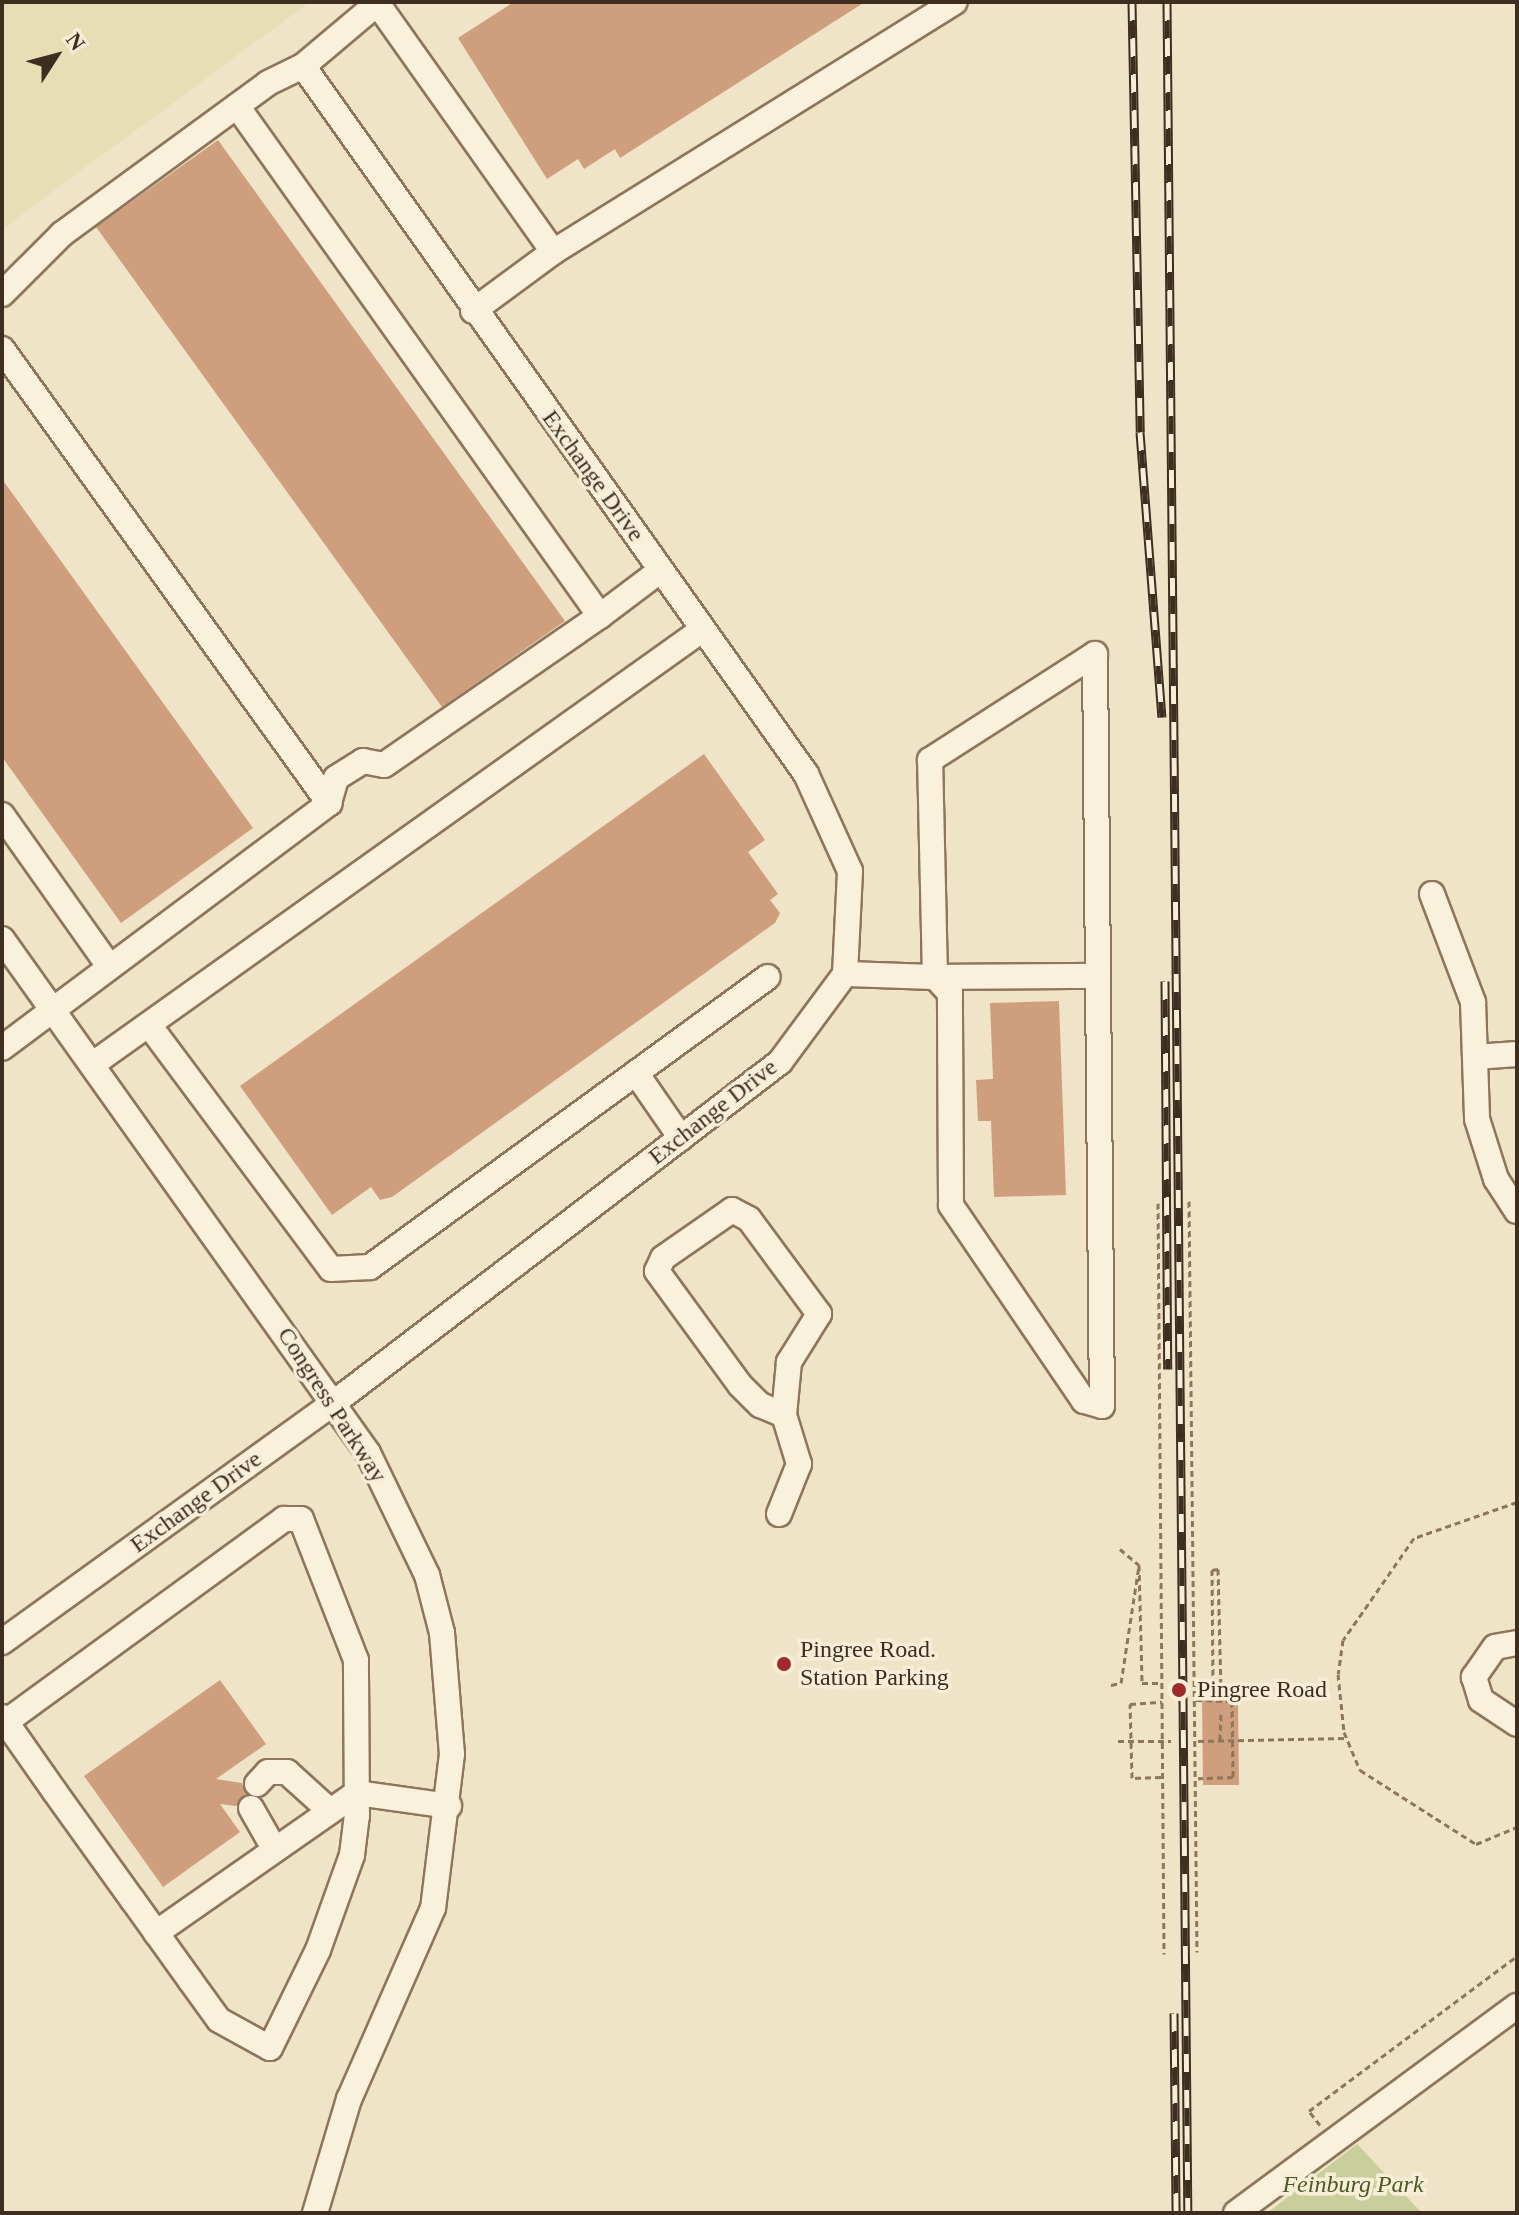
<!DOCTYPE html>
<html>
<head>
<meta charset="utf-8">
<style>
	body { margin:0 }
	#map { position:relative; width:1519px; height:2215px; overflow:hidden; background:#f0e4c8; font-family:"Times New Roman",serif }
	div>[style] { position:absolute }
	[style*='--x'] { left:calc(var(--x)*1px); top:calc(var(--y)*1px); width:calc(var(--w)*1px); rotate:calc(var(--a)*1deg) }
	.farmland>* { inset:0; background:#e6deb5 }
	.green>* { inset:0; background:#c9cf9b }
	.building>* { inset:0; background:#cf9f7d }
	.path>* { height:3px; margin-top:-1.5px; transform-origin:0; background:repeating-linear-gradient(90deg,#8d765c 0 6px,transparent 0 10px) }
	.roads { filter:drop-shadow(2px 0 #8d765c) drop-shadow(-2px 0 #8d765c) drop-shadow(0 2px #8d765c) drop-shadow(0 -2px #8d765c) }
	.minor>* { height:24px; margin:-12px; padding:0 12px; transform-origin:12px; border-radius:12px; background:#faf1dc }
	.rail>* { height:9px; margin-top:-4.5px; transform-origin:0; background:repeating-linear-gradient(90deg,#f7eed8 0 18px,#3d2e20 0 36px); box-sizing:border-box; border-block:2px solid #3d2e20 }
	.dots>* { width:22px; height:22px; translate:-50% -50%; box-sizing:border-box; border:4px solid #f7eed8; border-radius:50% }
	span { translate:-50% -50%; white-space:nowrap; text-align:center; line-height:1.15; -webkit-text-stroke:7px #f7eed8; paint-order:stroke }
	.street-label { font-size:24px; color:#3d2e20 }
	.poi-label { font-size:24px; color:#3d2e20 }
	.left { translate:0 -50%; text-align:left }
	.park-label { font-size:24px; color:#4d5a26; font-style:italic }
	.frame { position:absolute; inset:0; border:4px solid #3d2e20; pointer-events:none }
	.north { position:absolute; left:16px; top:16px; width:80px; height:80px; -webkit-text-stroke:6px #f7eed8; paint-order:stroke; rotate:54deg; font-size:22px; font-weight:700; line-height:32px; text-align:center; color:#3d2e20 }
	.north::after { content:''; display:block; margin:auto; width:28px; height:36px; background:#3d2e20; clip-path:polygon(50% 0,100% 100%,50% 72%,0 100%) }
</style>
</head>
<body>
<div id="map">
	<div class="farmland">
		<div style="clip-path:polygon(2px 2px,310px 2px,2px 229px)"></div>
	</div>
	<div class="green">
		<div style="clip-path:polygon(1357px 2144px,1422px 2213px,1267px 2213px)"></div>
	</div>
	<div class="building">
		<div style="clip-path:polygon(514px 2px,865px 2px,620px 158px,615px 149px,584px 169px,578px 159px,547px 179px,458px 38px)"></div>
		<div style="clip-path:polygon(218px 140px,565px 621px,442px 707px,96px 227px)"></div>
		<div style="clip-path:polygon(2px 479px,253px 828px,121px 923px,2px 757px)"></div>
		<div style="clip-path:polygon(704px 754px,765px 840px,748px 852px,778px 894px,770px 900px,780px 913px,775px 923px,392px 1197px,380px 1200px,371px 1187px,332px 1215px,240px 1086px)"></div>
		<div style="clip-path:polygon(1059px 1001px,1066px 1195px,994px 1197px,991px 1121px,978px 1121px,976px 1080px,993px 1079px,990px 1003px)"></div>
		<div style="clip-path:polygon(220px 1680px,266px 1744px,216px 1779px,242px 1783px,246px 1794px,236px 1806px,220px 1804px,240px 1832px,163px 1887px,84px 1776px)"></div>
		<div style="clip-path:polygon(1238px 1697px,1239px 1785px,1203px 1785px,1202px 1698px)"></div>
	</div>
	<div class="path">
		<div style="--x:1189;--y:1201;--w:751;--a:89.39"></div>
		<div style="--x:1158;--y:1203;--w:751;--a:89.54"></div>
		<div style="--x:1517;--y:1502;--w:109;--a:160.7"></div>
		<div style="--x:1414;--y:1538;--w:124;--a:124.8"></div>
		<div style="--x:1343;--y:1640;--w:34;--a:98"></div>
		<div style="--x:1338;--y:1674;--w:58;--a:84.1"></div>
		<div style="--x:1344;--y:1732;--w:41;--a:67.2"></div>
		<div style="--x:1360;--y:1770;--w:138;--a:32.5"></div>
		<div style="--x:1476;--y:1844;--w:44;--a:-22.5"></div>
		<div style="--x:1120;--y:1549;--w:25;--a:40"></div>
		<div style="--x:1111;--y:1685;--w:10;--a:-11"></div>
		<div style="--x:1121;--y:1683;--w:119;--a:-81.3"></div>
		<div style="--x:1139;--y:1565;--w:118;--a:88.5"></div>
		<div style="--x:1142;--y:1683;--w:20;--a:0"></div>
		<div style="--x:1196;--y:1686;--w:17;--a:-3"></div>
		<div style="--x:1213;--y:1685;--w:115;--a:-90.5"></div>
		<div style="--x:1212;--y:1570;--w:6;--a:-9"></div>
		<div style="--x:1218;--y:1569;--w:119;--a:88.6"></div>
		<div style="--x:1196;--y:1700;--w:36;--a:2"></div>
		<div style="--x:1232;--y:1701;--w:76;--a:89.2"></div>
		<div style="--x:1233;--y:1777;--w:35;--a:178"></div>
		<div style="--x:1220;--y:1740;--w:28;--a:-88"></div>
		<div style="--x:1118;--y:1741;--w:53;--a:0"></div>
		<div style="--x:1198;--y:1741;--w:148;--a:-1.2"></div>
		<div style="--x:1161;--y:1777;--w:29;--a:178"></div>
		<div style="--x:1132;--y:1778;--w:74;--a:-91.5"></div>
		<div style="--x:1130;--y:1704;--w:32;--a:-4"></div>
		<div style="--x:1320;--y:2125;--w:18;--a:-128"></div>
		<div style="--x:1309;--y:2111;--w:259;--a:-36.7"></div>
	</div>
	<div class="roads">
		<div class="minor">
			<div style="--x:377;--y:3;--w:305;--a:54.7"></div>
			<div style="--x:237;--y:106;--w:626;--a:54.56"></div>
			<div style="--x:600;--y:616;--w:76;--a:-37"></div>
			<div style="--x:2;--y:294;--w:85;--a:-45"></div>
			<div style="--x:62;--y:234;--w:255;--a:-36.2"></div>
			<div style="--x:268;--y:83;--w:39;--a:-26"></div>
			<div style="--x:303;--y:66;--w:99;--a:-40.1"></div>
			<div style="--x:473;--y:311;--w:99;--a:-36.4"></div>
			<div style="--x:553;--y:252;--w:473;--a:-31.9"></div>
			<div style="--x:2;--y:349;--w:560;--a:54.24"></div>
			<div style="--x:2;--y:815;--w:185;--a:54.7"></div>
			<div style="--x:1432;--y:894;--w:116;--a:69.2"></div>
			<div style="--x:1473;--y:1002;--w:117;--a:88"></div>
			<div style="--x:1477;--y:1119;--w:63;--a:72.4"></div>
			<div style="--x:1496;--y:1179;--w:38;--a:57"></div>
			<div style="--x:2;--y:939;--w:631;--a:54.55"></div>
			<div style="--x:368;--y:1453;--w:136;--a:64.2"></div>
			<div style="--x:427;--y:1575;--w:60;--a:75.5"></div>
			<div style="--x:442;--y:1633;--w:121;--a:85.3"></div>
			<div style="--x:452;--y:1754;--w:155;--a:97"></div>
			<div style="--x:433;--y:1908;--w:209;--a:113.7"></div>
			<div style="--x:349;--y:2099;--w:119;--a:106.6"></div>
			<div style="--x:845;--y:974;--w:90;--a:1.9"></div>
			<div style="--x:935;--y:977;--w:217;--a:-91.3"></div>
			<div style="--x:930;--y:760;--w:196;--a:-32.7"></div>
			<div style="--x:1095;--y:654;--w:752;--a:89.47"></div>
			<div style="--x:1102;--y:1406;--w:19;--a:-164"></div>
			<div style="--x:1084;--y:1401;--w:237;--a:-124.2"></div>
			<div style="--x:951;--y:1205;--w:212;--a:-90.3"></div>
			<div style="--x:950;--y:993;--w:22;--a:-133"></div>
			<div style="--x:935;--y:977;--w:163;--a:-0.4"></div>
			<div style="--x:149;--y:1025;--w:304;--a:53.3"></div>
			<div style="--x:331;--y:1269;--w:39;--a:-3"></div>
			<div style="--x:370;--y:1267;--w:492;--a:-36.1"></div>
			<div style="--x:2;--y:1048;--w:409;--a:-36.8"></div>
			<div style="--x:329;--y:803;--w:26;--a:-74"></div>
			<div style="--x:336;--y:778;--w:32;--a:-32"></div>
			<div style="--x:363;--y:761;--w:21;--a:11"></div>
			<div style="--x:384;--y:765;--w:262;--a:-34.6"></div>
			<div style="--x:1475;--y:1057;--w:42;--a:-4.1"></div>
			<div style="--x:93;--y:1064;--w:749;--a:-35.49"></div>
			<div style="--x:636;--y:1073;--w:79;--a:55.3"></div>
			<div style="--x:779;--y:1514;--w:54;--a:-68.2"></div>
			<div style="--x:799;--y:1464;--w:51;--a:-107"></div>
			<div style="--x:784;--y:1415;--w:26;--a:-157"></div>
			<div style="--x:760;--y:1405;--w:28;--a:-135"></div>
			<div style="--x:740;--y:1385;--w:141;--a:-126.1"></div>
			<div style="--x:657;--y:1271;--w:14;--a:-65"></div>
			<div style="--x:663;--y:1258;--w:84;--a:-34.8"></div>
			<div style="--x:732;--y:1210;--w:19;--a:28"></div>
			<div style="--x:749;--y:1219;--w:118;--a:53.6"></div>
			<div style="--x:819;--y:1314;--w:57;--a:122"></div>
			<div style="--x:789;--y:1362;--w:53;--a:95.4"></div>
			<div style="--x:2;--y:1642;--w:410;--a:-35.8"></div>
			<div style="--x:335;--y:1402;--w:560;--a:-37.38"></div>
			<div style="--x:780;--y:1062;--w:109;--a:-53.5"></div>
			<div style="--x:845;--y:974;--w:103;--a:-87.2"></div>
			<div style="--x:850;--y:871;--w:107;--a:-114.4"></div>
			<div style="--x:806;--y:774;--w:868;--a:-125.39"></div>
			<div style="--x:1517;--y:1643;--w:22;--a:170"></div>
			<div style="--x:1495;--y:1647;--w:37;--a:125"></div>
			<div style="--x:1474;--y:1677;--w:24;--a:73"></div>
			<div style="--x:1481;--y:1700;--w:43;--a:33.7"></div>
			<div style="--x:2;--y:1717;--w:6;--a:51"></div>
			<div style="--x:6;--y:1722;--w:85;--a:55"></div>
			<div style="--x:55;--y:1792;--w:132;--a:54.3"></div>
			<div style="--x:132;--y:1899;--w:100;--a:54.4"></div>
			<div style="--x:190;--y:1980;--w:49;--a:54.1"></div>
			<div style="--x:219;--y:2020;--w:58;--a:28.8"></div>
			<div style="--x:270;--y:2048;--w:109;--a:-63.9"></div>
			<div style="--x:318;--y:1950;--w:101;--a:-70.3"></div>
			<div style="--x:352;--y:1855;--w:39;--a:-83"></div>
			<div style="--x:357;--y:1816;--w:156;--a:-90.4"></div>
			<div style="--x:356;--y:1660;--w:151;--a:-111.3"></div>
			<div style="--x:301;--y:1519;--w:17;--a:180"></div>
			<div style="--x:284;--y:1519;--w:344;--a:143.9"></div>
			<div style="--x:257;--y:1784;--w:16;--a:-47"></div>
			<div style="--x:268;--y:1772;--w:19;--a:0"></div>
			<div style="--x:287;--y:1772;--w:58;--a:42.2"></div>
			<div style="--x:251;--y:1808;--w:48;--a:60.3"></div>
			<div style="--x:156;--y:1933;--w:245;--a:-34.9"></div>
			<div style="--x:357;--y:1793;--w:93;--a:8"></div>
			<div style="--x:1236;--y:2213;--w:349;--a:-36.4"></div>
		</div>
	</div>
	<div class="rail">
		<div style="--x:1132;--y:2;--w:430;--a:88.9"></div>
		<div style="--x:1140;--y:432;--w:286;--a:85.6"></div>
		<div style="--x:1167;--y:2;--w:2211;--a:89.46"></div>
		<div style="--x:1165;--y:981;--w:388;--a:89.6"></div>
		<div style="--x:1174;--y:2013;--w:200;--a:89.4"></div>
	</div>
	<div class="dots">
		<div style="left:784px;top:1664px;background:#9e2a2b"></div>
		<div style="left:1179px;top:1690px;background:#9e2a2b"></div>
	</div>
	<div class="street-label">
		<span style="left:593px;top:476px;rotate:54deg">Exchange Drive</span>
		<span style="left:713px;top:1112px;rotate:-38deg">Exchange Drive</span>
		<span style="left:332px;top:1405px;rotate:57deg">Congress Parkway</span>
		<span style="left:196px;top:1502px;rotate:-36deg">Exchange Drive</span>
	</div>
	<div class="poi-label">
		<span class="left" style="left:800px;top:1664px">Pingree Road.<br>Station Parking</span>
		<span class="left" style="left:1197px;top:1690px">Pingree Road</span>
	</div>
	<div class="park-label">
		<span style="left:1353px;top:2185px">Feinburg Park</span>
	</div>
	<div class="frame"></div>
	<div class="north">N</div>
</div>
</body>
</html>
